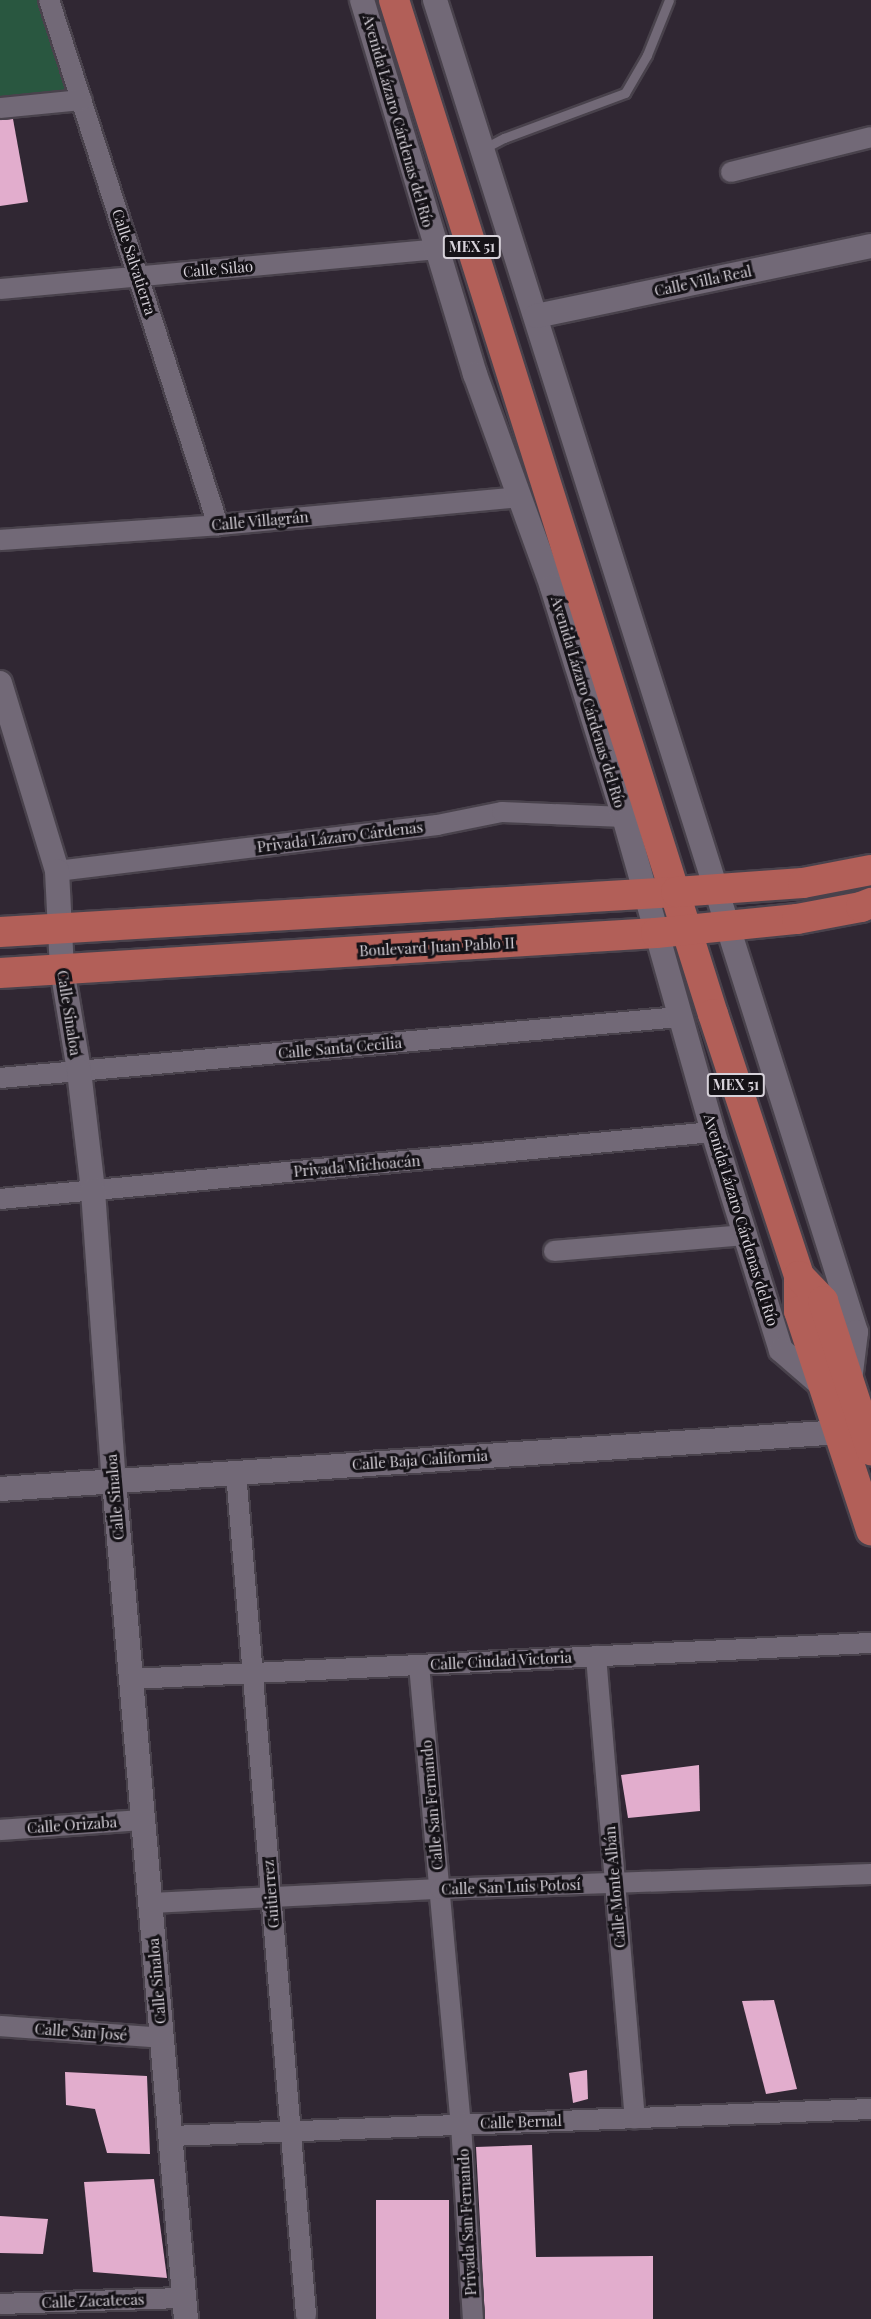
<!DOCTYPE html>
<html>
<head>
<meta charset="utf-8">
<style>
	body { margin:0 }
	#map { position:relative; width:871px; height:2319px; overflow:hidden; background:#302733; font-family:"Playfair Display",serif }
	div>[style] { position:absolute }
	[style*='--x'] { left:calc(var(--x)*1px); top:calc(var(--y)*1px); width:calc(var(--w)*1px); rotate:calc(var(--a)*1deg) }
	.green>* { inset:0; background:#295740 }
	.building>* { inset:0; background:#e2adcd }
	.roads { filter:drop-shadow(2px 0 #49424c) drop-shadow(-2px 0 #49424c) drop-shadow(0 2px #49424c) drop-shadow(0 -2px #49424c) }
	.service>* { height:9px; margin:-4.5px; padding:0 4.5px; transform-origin:4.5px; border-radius:4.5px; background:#726977 }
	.minor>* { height:20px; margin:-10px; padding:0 10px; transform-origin:10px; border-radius:10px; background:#726977 }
	.tertiary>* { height:24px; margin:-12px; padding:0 12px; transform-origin:12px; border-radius:12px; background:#726977 }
	.primary>* { height:30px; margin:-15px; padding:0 15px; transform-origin:15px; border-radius:15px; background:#b25f58 }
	span { translate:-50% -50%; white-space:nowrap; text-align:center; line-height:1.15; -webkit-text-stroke:6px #151217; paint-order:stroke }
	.shield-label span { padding:2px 4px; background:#151217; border:2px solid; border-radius:4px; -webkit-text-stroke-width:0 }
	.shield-label { font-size:14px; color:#d6d1d9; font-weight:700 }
	.street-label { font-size:15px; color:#d6d1d9 }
</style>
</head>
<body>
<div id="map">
	<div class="green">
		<div style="clip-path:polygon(0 0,49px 0,82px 100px,0 111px)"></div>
	</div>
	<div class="building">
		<div style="clip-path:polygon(13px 119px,28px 202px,0 206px,0 120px)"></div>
		<div style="clip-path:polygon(699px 1765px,700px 1811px,628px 1818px,621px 1775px)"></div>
		<div style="clip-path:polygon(774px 2000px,797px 2089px,766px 2094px,742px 2001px)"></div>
		<div style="clip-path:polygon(587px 2070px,588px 2099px,573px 2103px,569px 2073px)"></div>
		<div style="clip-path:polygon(65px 2072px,147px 2076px,150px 2154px,107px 2153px,95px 2109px,66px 2105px)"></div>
		<div style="clip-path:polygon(532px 2145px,536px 2257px,653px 2256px,653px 2319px,485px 2319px,476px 2147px)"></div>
		<div style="clip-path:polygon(154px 2179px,167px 2278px,93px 2272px,84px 2182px)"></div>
		<div style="clip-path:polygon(376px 2200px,449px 2200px,449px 2319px,376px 2319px)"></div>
		<div style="clip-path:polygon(0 2216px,48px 2219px,43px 2254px,0 2253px)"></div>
	</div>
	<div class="roads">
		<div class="service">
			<div style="--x:483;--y:149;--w:24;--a:-28"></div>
			<div style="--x:504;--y:138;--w:129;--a:-20.4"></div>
			<div style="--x:625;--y:93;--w:44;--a:-59.9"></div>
			<div style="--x:647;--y:55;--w:59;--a:-68.2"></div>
		</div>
		<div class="minor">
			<div style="--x:49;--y:0;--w:552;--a:72.16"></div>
			<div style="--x:0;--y:108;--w:82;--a:-5.6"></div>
			<div style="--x:731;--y:172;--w:144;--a:-14"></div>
			<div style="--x:0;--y:289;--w:438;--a:-5.2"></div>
			<div style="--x:0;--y:540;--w:219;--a:-3.9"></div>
			<div style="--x:218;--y:525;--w:302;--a:-5.3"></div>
			<div style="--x:57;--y:871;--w:383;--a:-6.9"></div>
			<div style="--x:437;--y:825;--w:66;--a:-11.3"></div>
			<div style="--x:502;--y:812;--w:122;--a:2.3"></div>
			<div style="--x:0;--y:1078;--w:683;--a:-5.13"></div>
			<div style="--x:0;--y:1199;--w:716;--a:-5.37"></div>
			<div style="--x:554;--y:1251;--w:191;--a:-4.8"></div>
			<div style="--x:236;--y:1472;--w:846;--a:85.25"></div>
			<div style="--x:596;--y:1656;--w:464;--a:85.2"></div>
			<div style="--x:419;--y:1665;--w:461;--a:84.8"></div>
			<div style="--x:461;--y:2124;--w:195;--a:86.5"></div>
			<div style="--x:131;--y:1679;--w:741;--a:-2.79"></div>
			<div style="--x:0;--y:1830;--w:143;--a:-4"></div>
			<div style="--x:151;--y:1903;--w:289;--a:-2.8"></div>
			<div style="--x:440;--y:1889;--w:431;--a:-2"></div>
			<div style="--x:0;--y:2026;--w:162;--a:4.2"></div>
			<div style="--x:171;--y:2136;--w:701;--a:-2.21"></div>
			<div style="--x:0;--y:2304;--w:185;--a:-1.9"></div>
		</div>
		<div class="tertiary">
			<div style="--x:362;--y:0;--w:391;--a:73.2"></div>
			<div style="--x:475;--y:374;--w:226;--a:70.1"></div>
			<div style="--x:552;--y:587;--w:241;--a:72.6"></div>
			<div style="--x:624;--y:817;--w:327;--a:74.2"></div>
			<div style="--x:713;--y:1132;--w:228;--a:72.7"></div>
			<div style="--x:781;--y:1350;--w:60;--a:40.9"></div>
			<div style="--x:435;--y:0;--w:1397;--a:72.46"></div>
			<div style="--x:856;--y:1332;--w:49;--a:97"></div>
			<div style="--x:536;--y:316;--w:342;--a:-11.8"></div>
			<div style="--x:0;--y:683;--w:196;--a:73.1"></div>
			<div style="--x:57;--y:871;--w:98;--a:87.1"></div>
			<div style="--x:62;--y:969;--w:103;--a:80.5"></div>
			<div style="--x:79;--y:1071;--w:121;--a:83.3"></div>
			<div style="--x:93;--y:1191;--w:291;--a:85.9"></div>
			<div style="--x:114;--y:1481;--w:841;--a:85.09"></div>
			<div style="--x:0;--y:1489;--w:842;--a:-3.88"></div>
		</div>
		<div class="primary">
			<div style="--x:394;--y:0;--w:1063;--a:72.54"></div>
			<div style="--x:713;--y:1014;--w:276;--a:71.8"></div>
			<div style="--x:799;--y:1276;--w:35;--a:90"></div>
			<div style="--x:799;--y:1311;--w:231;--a:71.8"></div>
			<div style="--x:0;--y:932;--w:677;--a:-3.39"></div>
			<div style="--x:676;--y:892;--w:127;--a:-4.1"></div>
			<div style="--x:803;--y:883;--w:69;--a:-10.8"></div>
			<div style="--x:0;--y:973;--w:657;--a:-3.49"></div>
			<div style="--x:656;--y:933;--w:142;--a:-5.7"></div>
			<div style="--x:797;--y:919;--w:65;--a:-10.6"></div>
			<div style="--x:861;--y:907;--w:11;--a:-22"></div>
			<div style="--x:799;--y:1276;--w:35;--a:46"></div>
			<div style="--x:823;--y:1301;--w:157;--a:72.1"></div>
		</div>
	</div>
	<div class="shield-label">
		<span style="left:472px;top:247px">MEX 51</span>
		<span style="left:736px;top:1085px">MEX 51</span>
	</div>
	<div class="street-label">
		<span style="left:398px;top:121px;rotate:74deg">Avenida Lázaro Cárdenas del Río</span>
		<span style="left:134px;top:262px;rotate:72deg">Calle Salvatierra</span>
		<span style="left:218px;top:269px;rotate:-5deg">Calle Silao</span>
		<span style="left:703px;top:281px;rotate:-12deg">Calle Villa Real</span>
		<span style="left:260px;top:521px;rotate:-5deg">Calle Villagrán</span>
		<span style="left:588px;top:702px;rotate:73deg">Avenida Lázaro Cárdenas del Río</span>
		<span style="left:340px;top:837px;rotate:-7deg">Privada Lázaro Cárdenas</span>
		<span style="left:437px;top:947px;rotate:-3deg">Boulevard Juan Pablo II</span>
		<span style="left:69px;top:1013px;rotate:81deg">Calle Sinaloa</span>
		<span style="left:340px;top:1048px;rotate:-5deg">Calle Santa Cecilia</span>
		<span style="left:357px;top:1166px;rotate:-5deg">Privada Michoacán</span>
		<span style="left:741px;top:1220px;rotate:73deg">Avenida Lázaro Cárdenas del Río</span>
		<span style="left:420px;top:1460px;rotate:-4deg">Calle Baja California</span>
		<span style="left:115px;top:1497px;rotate:-95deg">Calle Sinaloa</span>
		<span style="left:501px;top:1661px;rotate:-3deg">Calle Ciudad Victoria</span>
		<span style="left:432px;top:1805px;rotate:-95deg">Calle San Fernando</span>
		<span style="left:72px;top:1825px;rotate:-4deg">Calle Orizaba</span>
		<span style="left:511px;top:1887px;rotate:-2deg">Calle San Luis Potosí</span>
		<span style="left:615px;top:1887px;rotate:-95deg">Calle Monte Albán</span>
		<span style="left:271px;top:1894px;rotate:-95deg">Guitierrez</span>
		<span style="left:157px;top:1981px;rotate:-95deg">Calle Sinaloa</span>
		<span style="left:81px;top:2032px;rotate:4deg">Calle San José</span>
		<span style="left:521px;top:2122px;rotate:-2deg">Calle Bernal</span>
		<span style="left:467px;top:2222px;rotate:-93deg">Privada San Fernando</span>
		<span style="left:93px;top:2301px;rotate:-2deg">Calle Zacatecas</span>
	</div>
</div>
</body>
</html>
